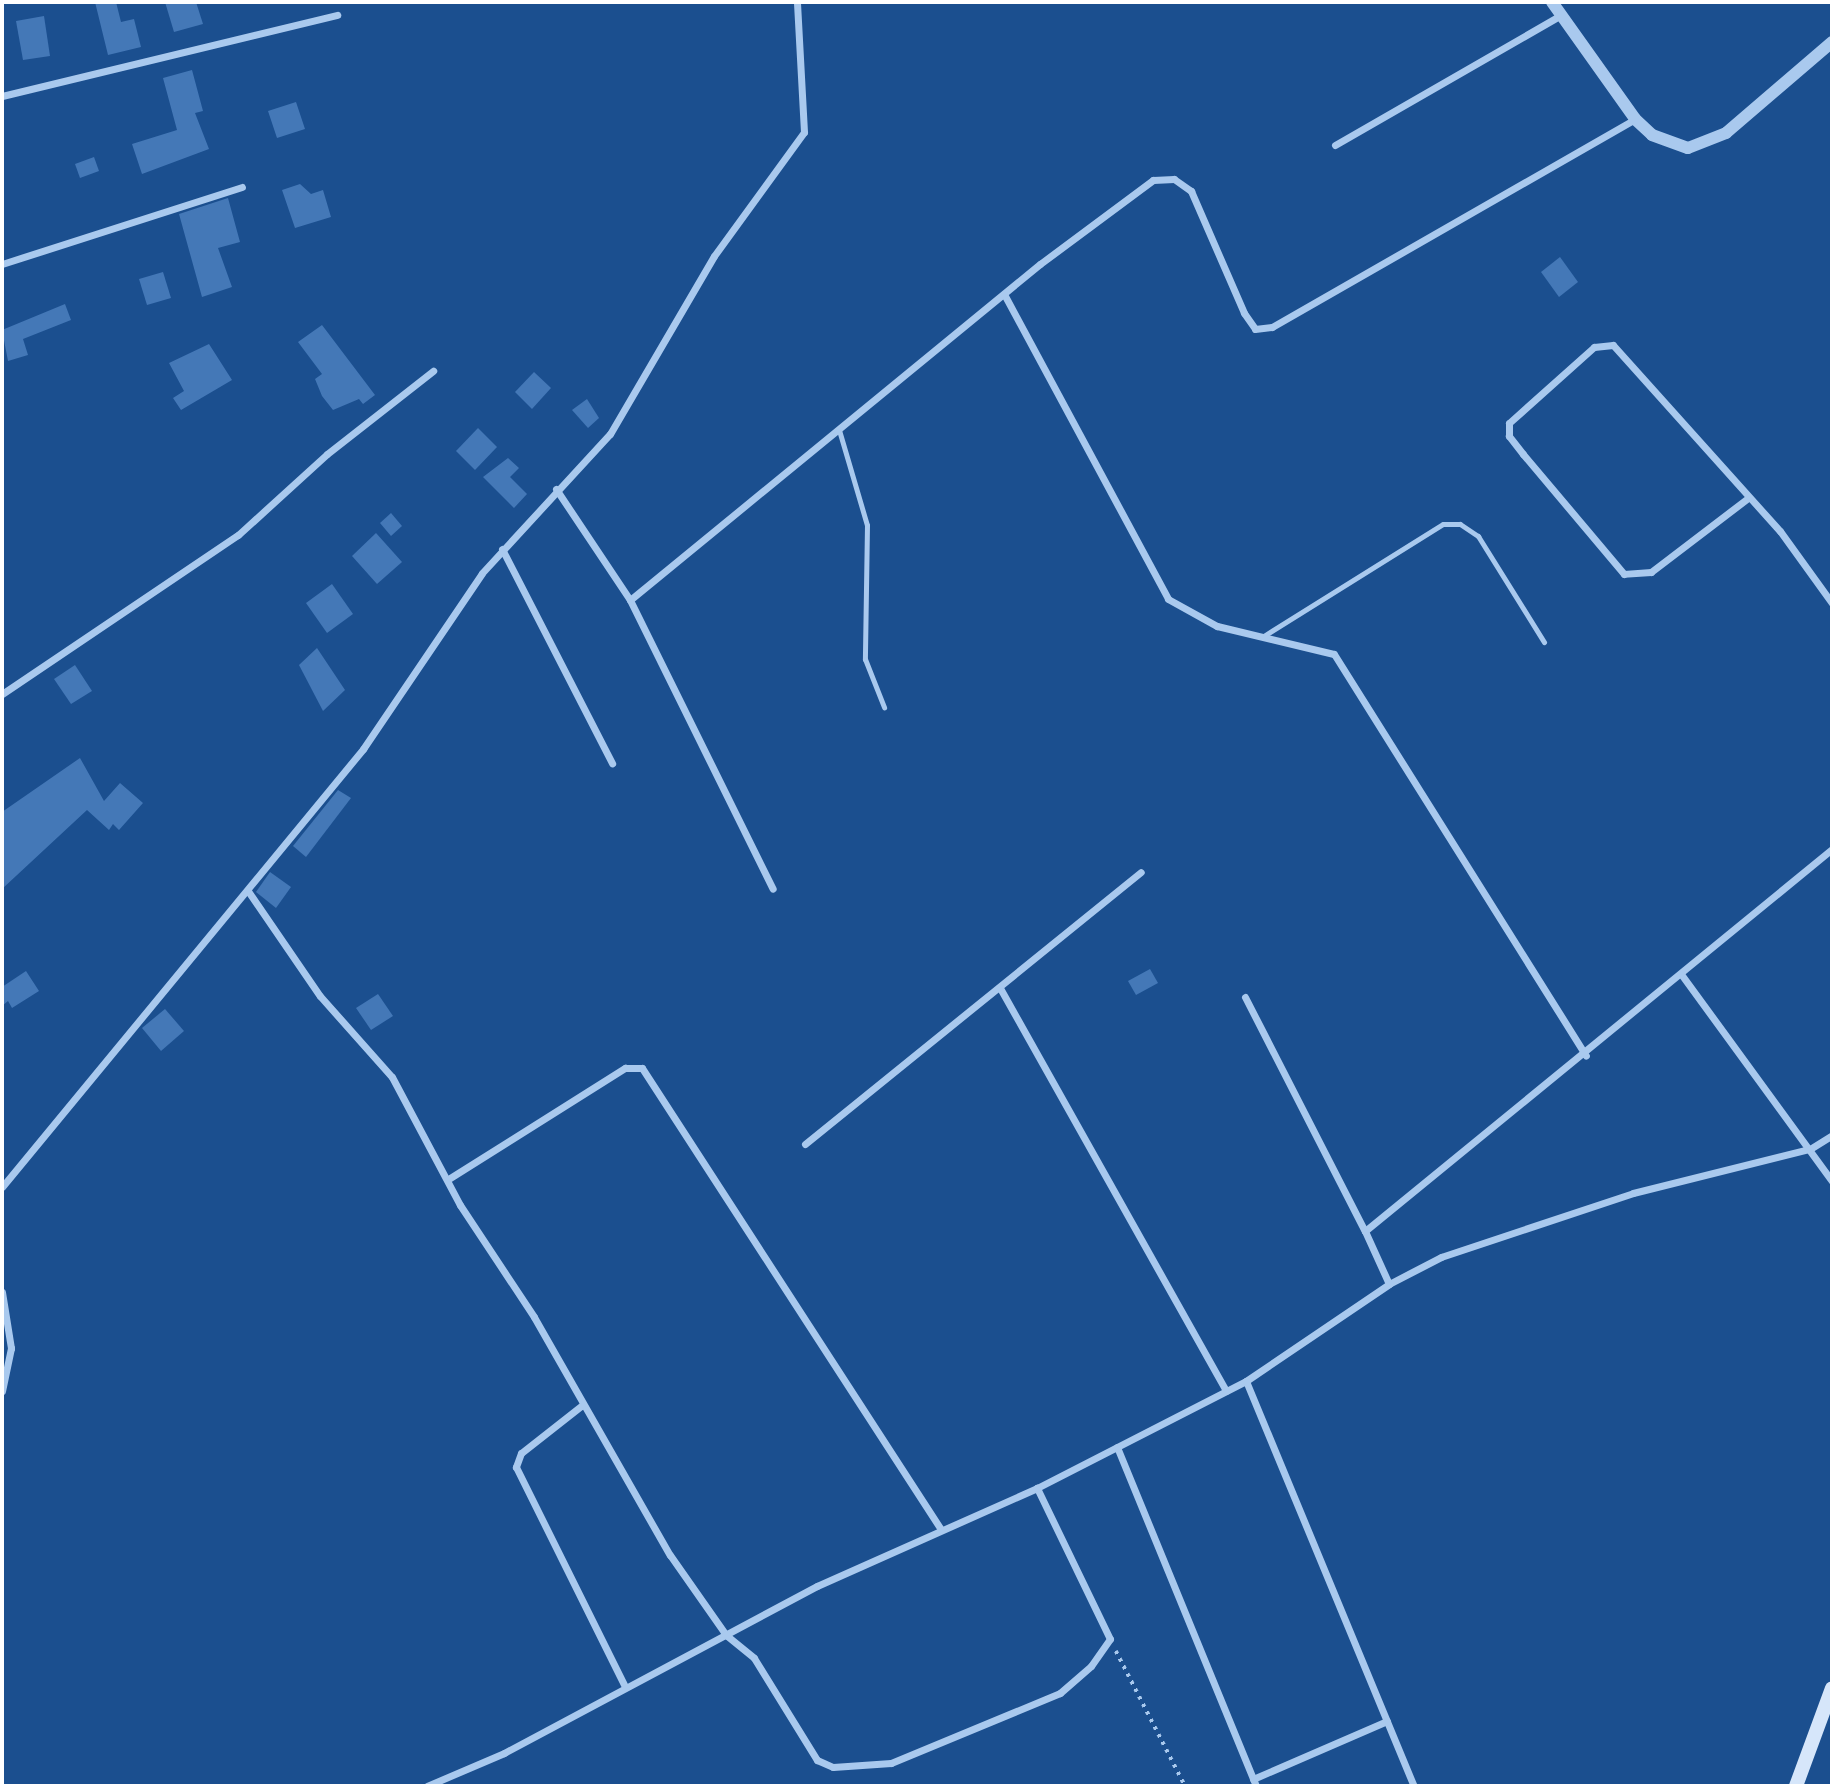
<!DOCTYPE html>
<html>
<head>
<meta charset="utf-8">
<style>
	body { margin:0 }
	#map { position:relative; width:1834px; height:1788px; overflow:hidden; background:#1b4f8f; font-family:Lato,sans-serif }
	div>[style] { position:absolute }
	[style*='--x'] { left:calc(var(--x)*1px); top:calc(var(--y)*1px); width:calc(var(--w)*1px); rotate:calc(var(--a)*1deg) }
	.building>* { inset:0; background:#4478b7 }
	.path>* { height:3.5px; margin-top:-1.75px; transform-origin:0; background:repeating-linear-gradient(90deg,#a9c9ee 0 3.5px,transparent 0 8.5px) }
	.service>* { height:5px; margin:-2.5px; padding:0 2.5px; transform-origin:2.5px; border-radius:2.5px; background:#a9c9ee }
	.minor>* { height:7px; margin:-3.5px; padding:0 3.5px; transform-origin:3.5px; border-radius:3.5px; background:#a9c9ee }
	.tertiary>* { height:12px; margin:-6px; padding:0 6px; transform-origin:6px; border-radius:6px; background:#a9c9ee }
	.secondary>* { height:14px; margin:-7px; padding:0 7px; transform-origin:7px; border-radius:7px; background:#d6e6fa }
	span { translate:-50% -50%; white-space:nowrap; text-align:center; line-height:1.15; -webkit-text-stroke:7px #1b4f8f; paint-order:stroke }
	.frame { position:absolute; inset:0; border:4px solid #fff; pointer-events:none }
</style>
</head>
<body>
<div id="map">
	<div class="building">
		<div style="clip-path:polygon(95px 2px,116px 2px,121px 22px,134px 19px,141px 47px,108px 55px)"></div>
		<div style="clip-path:polygon(165px 2px,196px 2px,203px 24px,174px 32px)"></div>
		<div style="clip-path:polygon(44px 16px,50px 56px,23px 60px,16px 21px)"></div>
		<div style="clip-path:polygon(192px 70px,203px 111px,195px 113px,209px 149px,142px 174px,132px 144px,177px 130px,163px 78px)"></div>
		<div style="clip-path:polygon(296px 102px,305px 129px,277px 138px,268px 111px)"></div>
		<div style="clip-path:polygon(94px 157px,99px 171px,80px 178px,75px 164px)"></div>
		<div style="clip-path:polygon(300px 184px,311px 194px,323px 190px,331px 217px,295px 228px,282px 190px)"></div>
		<div style="clip-path:polygon(228px 198px,240px 242px,218px 248px,232px 287px,202px 297px,179px 214px)"></div>
		<div style="clip-path:polygon(1560px 257px,1578px 282px,1559px 297px,1541px 272px)"></div>
		<div style="clip-path:polygon(163px 272px,171px 298px,147px 305px,139px 279px)"></div>
		<div style="clip-path:polygon(65px 304px,71px 320px,23px 339px,28px 355px,8px 361px,2px 330px)"></div>
		<div style="clip-path:polygon(322px 325px,375px 395px,363px 404px,359px 399px,333px 410px,322px 396px,315px 379px,322px 374px,298px 342px)"></div>
		<div style="clip-path:polygon(209px 344px,232px 380px,181px 410px,173px 398px,184px 391px,169px 363px)"></div>
		<div style="clip-path:polygon(534px 372px,551px 388px,532px 409px,515px 392px)"></div>
		<div style="clip-path:polygon(587px 399px,599px 418px,588px 428px,572px 410px)"></div>
		<div style="clip-path:polygon(478px 428px,497px 447px,475px 470px,456px 451px)"></div>
		<div style="clip-path:polygon(508px 458px,519px 468px,510px 477px,527px 494px,514px 508px,483px 477px)"></div>
		<div style="clip-path:polygon(391px 513px,402px 526px,391px 536px,380px 523px)"></div>
		<div style="clip-path:polygon(376px 533px,402px 562px,377px 584px,352px 556px)"></div>
		<div style="clip-path:polygon(332px 584px,353px 614px,327px 633px,306px 603px)"></div>
		<div style="clip-path:polygon(317px 648px,345px 690px,323px 711px,299px 665px)"></div>
		<div style="clip-path:polygon(75px 665px,92px 691px,71px 704px,54px 679px)"></div>
		<div style="clip-path:polygon(80px 758px,104px 801px,120px 783px,143px 803px,119px 830px,113px 824px,109px 830px,87px 810px,2px 889px,2px 812px)"></div>
		<div style="clip-path:polygon(338px 790px,351px 798px,306px 857px,293px 846px)"></div>
		<div style="clip-path:polygon(270px 872px,291px 887px,276px 908px,256px 892px)"></div>
		<div style="clip-path:polygon(1150px 969px,1158px 983px,1136px 995px,1128px 981px)"></div>
		<div style="clip-path:polygon(26px 971px,39px 991px,12px 1008px,8px 1001px,2px 1006px,2px 987px)"></div>
		<div style="clip-path:polygon(378px 994px,393px 1016px,371px 1030px,356px 1008px)"></div>
		<div style="clip-path:polygon(165px 1009px,184px 1031px,161px 1051px,142px 1028px)"></div>
	</div>
	<div class="path">
		<div style="--x:1116;--y:1651;--w:152;--a:62.9"></div>
	</div>
	<div class="service">
		<div style="--x:839;--y:430;--w:99;--a:73.6"></div>
		<div style="--x:867;--y:525;--w:134;--a:90.9"></div>
		<div style="--x:865;--y:659;--w:52;--a:68.4"></div>
		<div style="--x:1262;--y:637;--w:213;--a:-32"></div>
		<div style="--x:1443;--y:524;--w:17;--a:0"></div>
		<div style="--x:1460;--y:524;--w:22;--a:34"></div>
		<div style="--x:1478;--y:536;--w:125;--a:58.1"></div>
	</div>
	<div class="minor">
		<div style="--x:2;--y:96;--w:345;--a:-13.6"></div>
		<div style="--x:1335;--y:145;--w:261;--a:-29.9"></div>
		<div style="--x:2;--y:264;--w:252;--a:-17.8"></div>
		<div style="--x:1004;--y:294;--w:346;--a:61.7"></div>
		<div style="--x:1168;--y:599;--w:56;--a:28.9"></div>
		<div style="--x:1217;--y:626;--w:120;--a:13.5"></div>
		<div style="--x:1334;--y:654;--w:474;--a:57.9"></div>
		<div style="--x:556;--y:489;--w:133;--a:56.3"></div>
		<div style="--x:630;--y:600;--w:530;--a:-39.34"></div>
		<div style="--x:1040;--y:264;--w:141;--a:-36.6"></div>
		<div style="--x:1153;--y:180;--w:21;--a:-3"></div>
		<div style="--x:1174;--y:179;--w:21;--a:35"></div>
		<div style="--x:1191;--y:191;--w:133;--a:66.5"></div>
		<div style="--x:1244;--y:313;--w:19;--a:55"></div>
		<div style="--x:1255;--y:329;--w:17;--a:-7"></div>
		<div style="--x:1272;--y:327;--w:418;--a:-29.8"></div>
		<div style="--x:1748;--y:498;--w:122;--a:142.7"></div>
		<div style="--x:1651;--y:572;--w:27;--a:176"></div>
		<div style="--x:1624;--y:574;--w:157;--a:-130.1"></div>
		<div style="--x:1523;--y:454;--w:23;--a:-128"></div>
		<div style="--x:1509;--y:436;--w:13;--a:-90"></div>
		<div style="--x:1509;--y:423;--w:114;--a:-41.8"></div>
		<div style="--x:1594;--y:347;--w:19;--a:-6"></div>
		<div style="--x:1613;--y:345;--w:250;--a:48.1"></div>
		<div style="--x:1780;--y:531;--w:89;--a:54.2"></div>
		<div style="--x:502;--y:549;--w:241;--a:62.8"></div>
		<div style="--x:630;--y:600;--w:322;--a:63.7"></div>
		<div style="--x:2;--y:694;--w:285;--a:-34"></div>
		<div style="--x:238;--y:535;--w:120;--a:-42.3"></div>
		<div style="--x:327;--y:454;--w:135;--a:-38.1"></div>
		<div style="--x:248;--y:891;--w:127;--a:55.6"></div>
		<div style="--x:320;--y:996;--w:108;--a:48.4"></div>
		<div style="--x:392;--y:1077;--w:145;--a:62"></div>
		<div style="--x:460;--y:1205;--w:134;--a:56.5"></div>
		<div style="--x:534;--y:1317;--w:274;--a:60.3"></div>
		<div style="--x:670;--y:1555;--w:98;--a:55"></div>
		<div style="--x:726;--y:1635;--w:36;--a:39"></div>
		<div style="--x:754;--y:1658;--w:120;--a:58.3"></div>
		<div style="--x:817;--y:1760;--w:17;--a:24"></div>
		<div style="--x:833;--y:1767;--w:58;--a:-3.9"></div>
		<div style="--x:891;--y:1763;--w:183;--a:-22.5"></div>
		<div style="--x:1060;--y:1693;--w:41;--a:-41.1"></div>
		<div style="--x:1091;--y:1666;--w:33;--a:-55"></div>
		<div style="--x:1110;--y:1639;--w:168;--a:-115.8"></div>
		<div style="--x:1681;--y:974;--w:256;--a:53.9"></div>
		<div style="--x:1000;--y:988;--w:462;--a:60.7"></div>
		<div style="--x:1245;--y:997;--w:263;--a:62.9"></div>
		<div style="--x:805;--y:1144;--w:432;--a:-39"></div>
		<div style="--x:450;--y:1178;--w:207;--a:-32.2"></div>
		<div style="--x:625;--y:1068;--w:17;--a:0"></div>
		<div style="--x:642;--y:1068;--w:548;--a:57.06"></div>
		<div style="--x:2;--y:1187;--w:568;--a:-50.5"></div>
		<div style="--x:363;--y:749;--w:212;--a:-55.9"></div>
		<div style="--x:482;--y:573;--w:189;--a:-47.4"></div>
		<div style="--x:610;--y:434;--w:206;--a:-59.7"></div>
		<div style="--x:714;--y:256;--w:153;--a:-54"></div>
		<div style="--x:804;--y:132;--w:130;--a:-93.1"></div>
		<div style="--x:1389;--y:1284;--w:58;--a:-114.4"></div>
		<div style="--x:1365;--y:1231;--w:603;--a:-39.28"></div>
		<div style="--x:2;--y:1292;--w:57;--a:80.9"></div>
		<div style="--x:11;--y:1348;--w:44;--a:101.8"></div>
		<div style="--x:1246;--y:1381;--w:438;--a:67.5"></div>
		<div style="--x:581;--y:1406;--w:76;--a:141.9"></div>
		<div style="--x:521;--y:1453;--w:15;--a:110"></div>
		<div style="--x:516;--y:1467;--w:246;--a:63.6"></div>
		<div style="--x:1117;--y:1447;--w:366;--a:67.7"></div>
		<div style="--x:1253;--y:1779;--w:146;--a:-23.4"></div>
		<div style="--x:427;--y:1786;--w:84;--a:-23.2"></div>
		<div style="--x:504;--y:1753;--w:355;--a:-28.1"></div>
		<div style="--x:817;--y:1586;--w:241;--a:-24"></div>
		<div style="--x:1037;--y:1488;--w:235;--a:-27.1"></div>
		<div style="--x:1246;--y:1381;--w:173;--a:-34.1"></div>
		<div style="--x:1389;--y:1284;--w:59;--a:-27.4"></div>
		<div style="--x:1441;--y:1257;--w:202;--a:-18.4"></div>
		<div style="--x:1633;--y:1193;--w:182;--a:-14"></div>
		<div style="--x:1810;--y:1149;--w:26;--a:-32"></div>
	</div>
	<div class="tertiary">
		<div style="--x:1552;--y:2;--w:143;--a:54.6"></div>
		<div style="--x:1635;--y:119;--w:23;--a:43"></div>
		<div style="--x:1652;--y:135;--w:38;--a:20"></div>
		<div style="--x:1688;--y:148;--w:41;--a:-21.5"></div>
		<div style="--x:1726;--y:133;--w:140;--a:-40.6"></div>
	</div>
	<div class="secondary">
		<div style="--x:1796;--y:1786;--w:104;--a:-69.8"></div>
	</div>
	<div class="frame"></div>
</div>
</body>
</html>
